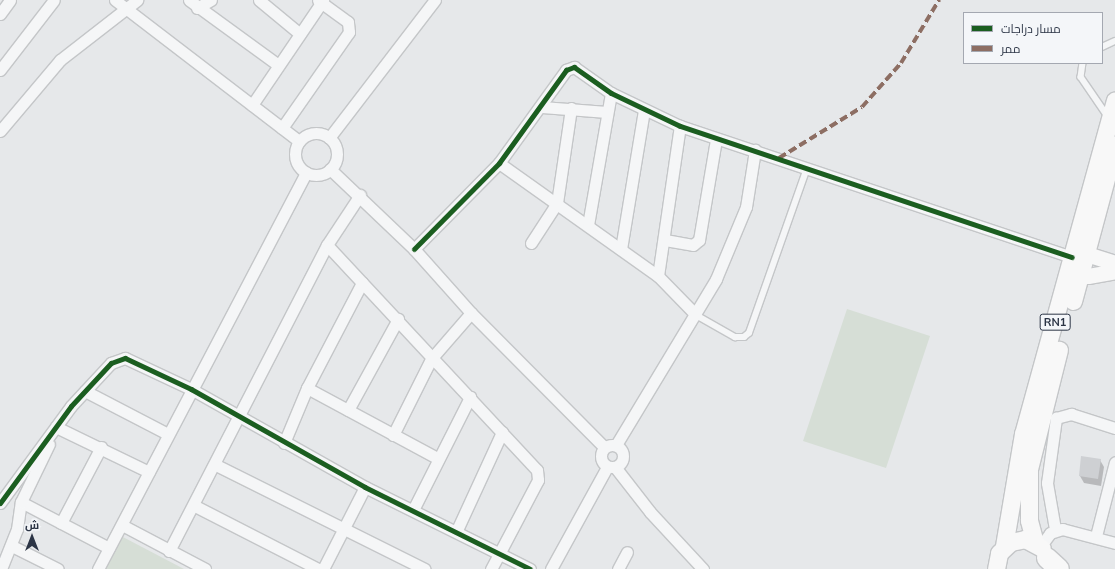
<!DOCTYPE html>
<html>
<head>
<meta charset="utf-8">
<style>
	body { margin:0 }
	#map { position:relative; width:1115px; height:569px; overflow:hidden; background:#e6e8ea; font-family:Mulish,Cairo,sans-serif }
	div>[style] { position:absolute }
	[style*='--x'] { left:calc(var(--x)*1px); top:calc(var(--y)*1px); width:calc(var(--w)*1px); rotate:calc(var(--a)*1deg) }
	.green>* { inset:0; background:#d6ded6 }
	.shadow>* { inset:0; background:#0003 }
	.building>* { inset:0; background:#ced0d3 }
	.roads { filter:drop-shadow(1px 0 #c4c6c8) drop-shadow(-1px 0 #c4c6c8) drop-shadow(0 1px #c4c6c8) drop-shadow(0 -1px #c4c6c8) }
	.lane>* { height:5.5px; margin:-2.75px; padding:0 2.75px; transform-origin:2.75px; border-radius:2.75px; background:#f5f6f7 }
	.street>* { height:11px; margin:-5.5px; padding:0 5.5px; transform-origin:5.5px; border-radius:5.5px; background:#f5f6f7 }
	.street>.ring { margin:-5.5px; padding:0; box-sizing:content-box; background:none; border:11px solid #f5f6f7; border-radius:50% }
	.secondary>* { height:15px; margin:-7.5px; padding:0 7.5px; transform-origin:7.5px; border-radius:7.5px; background:#f8f8f8 }
	.primary>* { height:17px; margin:-8.5px; padding:0 8.5px; transform-origin:8.5px; border-radius:8.5px; background:#f8f8f8 }
	.highway>* { height:20px; margin:-10px; padding:0 10px; transform-origin:10px; border-radius:10px; background:#f8f8f8 }
	.quiet>* { height:4px; margin-top:-2px; transform-origin:0; background:repeating-linear-gradient(90deg,#8d6e63 0 8px,transparent 0 12px) }
	.cycleway>* { height:5px; margin:-2.5px; padding:0 2.5px; transform-origin:2.5px; border-radius:2.5px; background:#1b5e20 }
	span { translate:-50% -50%; white-space:nowrap; text-align:center; line-height:1.15; -webkit-text-stroke:4px #f4f6f9; paint-order:stroke }
	.shield-label span { padding:1px 3px; background:#f4f6f9; border:1px solid; border-radius:3px; -webkit-text-stroke-width:0 }
	.shield-label { font-size:11px; color:#2b3445; font-weight:700 }
	.legend { position:absolute; left:963px; top:12px; width:140px; height:52px; box-sizing:border-box; background:#f4f6f9; border:1px solid #a4a8b1; margin:0; padding:5px 7px; list-style:none; font-size:12px; color:#2b3445 }
	.legend li { display:flex; align-items:center; gap:8px; height:20px }
	.legend b { width:20px; border:1px solid #a4a8b1 }
	.north { position:absolute; left:12px; top:517px; width:40px; height:40px; -webkit-text-stroke:3px #f4f6f9; paint-order:stroke; rotate:0deg; font-size:11px; font-weight:700; line-height:16px; text-align:center; color:#2b3445 }
	.north::after { content:''; display:block; margin:auto; width:14px; height:18px; background:#2b3445; clip-path:polygon(50% 0,100% 100%,50% 72%,0 100%) }
</style>
</head>
<body>
<div id="map">
	<div class="green">
		<div style="clip-path:polygon(847px 309px,930px 336px,886px 468px,803px 441px)"></div>
		<div style="clip-path:polygon(121px 536px,184px 569px,104px 569px)"></div>
	</div>
	<div class="shadow">
		<div style="clip-path:polygon(1100px 460px,1104px 467px,1101px 486px,1084px 483px,1080px 476px)"></div>
	</div>
	<div class="building">
		<div style="clip-path:polygon(1081px 456px,1101px 459px,1098px 479px,1079px 476px)"></div>
	</div>
	<div class="roads">
		<div class="lane">
			<div style="--x:1102;--y:47;--w:14;--a:-25"></div>
			<div style="--x:1083;--y:63;--w:14;--a:98"></div>
			<div style="--x:1081;--y:77;--w:46;--a:55.6"></div>
			<div style="--x:696;--y:315;--w:45;--a:29.4"></div>
			<div style="--x:735;--y:337;--w:9;--a:0"></div>
			<div style="--x:744;--y:337;--w:6;--a:-39"></div>
			<div style="--x:749;--y:333;--w:175;--a:-70.6"></div>
		</div>
		<div class="street">
			<div style="--x:115;--y:0;--w:232;--a:37.5"></div>
			<div style="--x:189;--y:0;--w:110;--a:36.1"></div>
			<div style="--x:259;--y:0;--w:53;--a:39.7"></div>
			<div style="--x:197;--y:8;--w:16;--a:-30"></div>
			<div style="--x:0;--y:14;--w:17;--a:-54"></div>
			<div style="--x:0;--y:70;--w:88;--a:-52.4"></div>
			<div style="--x:252;--y:105;--w:127;--a:-55.9"></div>
			<div style="--x:542;--y:107;--w:65;--a:4.4"></div>
			<div style="--x:282;--y:128;--w:117;--a:-55.1"></div>
			<div style="--x:349;--y:32;--w:10;--a:-96"></div>
			<div style="--x:348;--y:22;--w:37;--a:-144"></div>
			<div style="--x:0;--y:131;--w:93;--a:-49.8"></div>
			<div style="--x:60;--y:60;--w:98;--a:-37.9"></div>
			<div class="ring" style="left:295px;top:133px;width:31px;height:31px"></div>
			<div style="--x:329;--y:138;--w:174;--a:-52.5"></div>
			<div style="--x:499;--y:163;--w:195;--a:35.4"></div>
			<div style="--x:658;--y:276;--w:54;--a:45.7"></div>
			<div style="--x:330;--y:169;--w:116;--a:43.6"></div>
			<div style="--x:414;--y:249;--w:86;--a:48.3"></div>
			<div style="--x:471;--y:313;--w:189;--a:45.2"></div>
			<div style="--x:588;--y:225;--w:134;--a:-80.1"></div>
			<div style="--x:665;--y:240;--w:28;--a:10"></div>
			<div style="--x:693;--y:245;--w:8;--a:-40"></div>
			<div style="--x:699;--y:240;--w:102;--a:-80.4"></div>
			<div style="--x:531;--y:243;--w:48;--a:-57"></div>
			<div style="--x:557;--y:203;--w:96;--a:-81.6"></div>
			<div style="--x:327;--y:245;--w:308;--a:47"></div>
			<div style="--x:537;--y:470;--w:10;--a:84"></div>
			<div style="--x:538;--y:480;--w:101;--a:117.8"></div>
			<div style="--x:414;--y:249;--w:121;--a:-45.3"></div>
			<div style="--x:499;--y:163;--w:115;--a:-54.2"></div>
			<div style="--x:566;--y:70;--w:9;--a:-21"></div>
			<div style="--x:574;--y:67;--w:45;--a:35.1"></div>
			<div style="--x:611;--y:93;--w:76;--a:25.6"></div>
			<div style="--x:680;--y:126;--w:413;--a:18.5"></div>
			<div style="--x:621;--y:249;--w:141;--a:-80.6"></div>
			<div style="--x:658;--y:276;--w:152;--a:-81.7"></div>
			<div style="--x:307;--y:388;--w:148;--a:28.3"></div>
			<div style="--x:85;--y:391;--w:93;--a:27.4"></div>
			<div style="--x:348;--y:410;--w:104;--a:-61.2"></div>
			<div style="--x:56;--y:427;--w:103;--a:25.8"></div>
			<div style="--x:393;--y:435;--w:85;--a:-63.4"></div>
			<div style="--x:431;--y:359;--w:61;--a:-49"></div>
			<div style="--x:284;--y:443;--w:60;--a:-67.3"></div>
			<div style="--x:307;--y:388;--w:119;--a:-62.4"></div>
			<div class="ring" style="left:601px;top:445px;width:11px;height:11px"></div>
			<div style="--x:616;--y:445;--w:194;--a:-58.9"></div>
			<div style="--x:716;--y:279;--w:78;--a:-67.4"></div>
			<div style="--x:746;--y:207;--w:58;--a:-81"></div>
			<div style="--x:216;--y:465;--w:233;--a:26.5"></div>
			<div style="--x:615;--y:467;--w:57;--a:52.1"></div>
			<div style="--x:650;--y:512;--w:78;--a:47.1"></div>
			<div style="--x:21;--y:502;--w:99;--a:27.6"></div>
			<div style="--x:0;--y:503;--w:120;--a:-53.8"></div>
			<div style="--x:71;--y:406;--w:59;--a:-47.1"></div>
			<div style="--x:111;--y:363;--w:15;--a:-20"></div>
			<div style="--x:125;--y:358;--w:73;--a:25.2"></div>
			<div style="--x:191;--y:389;--w:200;--a:29.4"></div>
			<div style="--x:365;--y:487;--w:184;--a:26.4"></div>
			<div style="--x:195;--y:506;--w:138;--a:27.1"></div>
			<div style="--x:413;--y:510;--w:127;--a:-63.2"></div>
			<div style="--x:61;--y:523;--w:86;--a:-62.2"></div>
			<div style="--x:122;--y:525;--w:94;--a:27.9"></div>
			<div style="--x:1055;--y:529;--w:47;--a:-99.9"></div>
			<div style="--x:1047;--y:483;--w:66;--a:-82.1"></div>
			<div style="--x:1056;--y:418;--w:16;--a:-15"></div>
			<div style="--x:1071;--y:414;--w:46;--a:17.7"></div>
			<div style="--x:457;--y:530;--w:108;--a:-65.3"></div>
			<div style="--x:1096;--y:536;--w:76;--a:-75.6"></div>
			<div style="--x:12;--y:546;--w:51;--a:26.6"></div>
			<div style="--x:1040;--y:547;--w:17;--a:-54"></div>
			<div style="--x:1050;--y:533;--w:13;--a:-18"></div>
			<div style="--x:1062;--y:529;--w:55;--a:14.8"></div>
			<div style="--x:169;--y:551;--w:344;--a:-62.7"></div>
			<div style="--x:327;--y:245;--w:60;--a:-56.6"></div>
			<div style="--x:1;--y:569;--w:43;--a:-68.2"></div>
			<div style="--x:17;--y:529;--w:27;--a:-82"></div>
			<div style="--x:21;--y:502;--w:64;--a:-64.2"></div>
			<div style="--x:98;--y:569;--w:448;--a:-62.3"></div>
			<div style="--x:323;--y:569;--w:92;--a:-62.9"></div>
			<div style="--x:551;--y:569;--w:116;--a:-61.2"></div>
			<div style="--x:618;--y:569;--w:19;--a:-62"></div>
		</div>
		<div class="secondary">
			<div style="--x:1074;--y:250;--w:43;--a:17.6"></div>
			<div style="--x:1069;--y:274;--w:19;--a:6"></div>
			<div style="--x:1088;--y:276;--w:27;--a:-10"></div>
		</div>
		<div class="primary">
			<div style="--x:1073;--y:301;--w:162;--a:-74.9"></div>
			<div style="--x:1035;--y:543;--w:24;--a:-105"></div>
			<div style="--x:1029;--y:520;--w:51;--a:-90"></div>
			<div style="--x:1029;--y:469;--w:123;--a:-75.9"></div>
			<div style="--x:1004;--y:546;--w:114;--a:-80.4"></div>
			<div style="--x:1023;--y:434;--w:346;--a:-74.6"></div>
			<div style="--x:996;--y:569;--w:16;--a:-79"></div>
			<div style="--x:999;--y:553;--w:16;--a:-43"></div>
			<div style="--x:1011;--y:542;--w:14;--a:-12"></div>
			<div style="--x:1025;--y:539;--w:19;--a:28"></div>
		</div>
		<div class="highway">
			<div style="--x:1047;--y:558;--w:16;--a:43"></div>
		</div>
	</div>
	<div class="quiet">
		<div style="--x:779;--y:158;--w:97;--a:-31.6"></div>
		<div style="--x:862;--y:107;--w:59;--a:-48.4"></div>
		<div style="--x:901;--y:63;--w:74;--a:-58.9"></div>
	</div>
	<div class="cycleway">
		<div style="--x:414;--y:249;--w:121;--a:-45.3"></div>
		<div style="--x:499;--y:163;--w:115;--a:-54.2"></div>
		<div style="--x:566;--y:70;--w:9;--a:-21"></div>
		<div style="--x:574;--y:67;--w:45;--a:35.1"></div>
		<div style="--x:611;--y:93;--w:76;--a:25.6"></div>
		<div style="--x:680;--y:126;--w:413;--a:18.5"></div>
		<div style="--x:0;--y:503;--w:120;--a:-53.8"></div>
		<div style="--x:71;--y:406;--w:59;--a:-47.1"></div>
		<div style="--x:111;--y:363;--w:15;--a:-20"></div>
		<div style="--x:125;--y:358;--w:73;--a:25.2"></div>
		<div style="--x:191;--y:389;--w:200;--a:29.4"></div>
		<div style="--x:365;--y:487;--w:184;--a:26.4"></div>
	</div>
	<div class="shield-label">
		<span style="left:1055px;top:322px">RN1</span>
	</div>
	<ul class="legend">
	<li><b style="height:5px;background:#1b5e20"></b>مسار دراجات</li>
	<li><b style="height:5px;background:#8d6e63"></b>ممر</li>
	</ul>
	<div class="north">ش</div>
</div>
</body>
</html>
